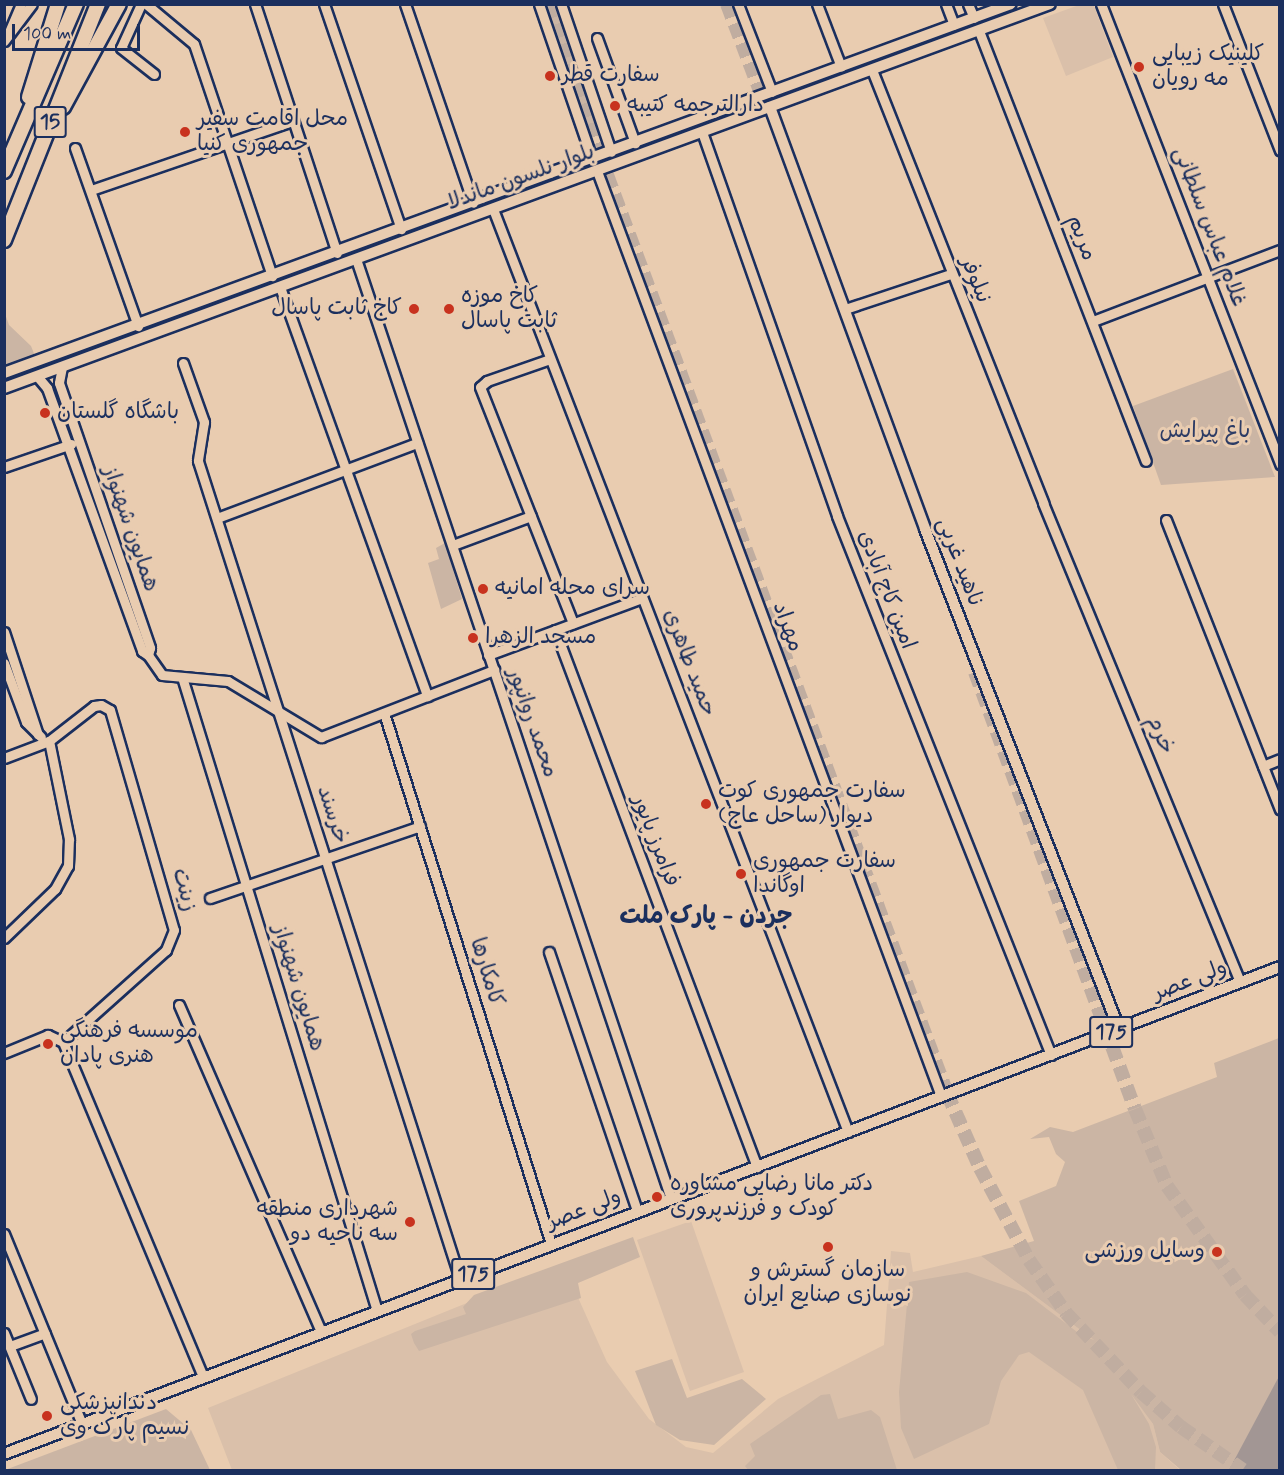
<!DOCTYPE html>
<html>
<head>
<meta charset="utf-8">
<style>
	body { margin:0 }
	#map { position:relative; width:1284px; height:1475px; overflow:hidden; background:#e9ccb0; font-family:Mynerve,"Playpen Sans Arabic",sans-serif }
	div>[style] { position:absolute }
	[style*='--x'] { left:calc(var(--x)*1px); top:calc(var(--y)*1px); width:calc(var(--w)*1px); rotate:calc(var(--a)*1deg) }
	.built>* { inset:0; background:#dac0aa }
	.green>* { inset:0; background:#cbb5a4 }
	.water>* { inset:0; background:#a29694 }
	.highway-tunnel>* { height:14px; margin-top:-7px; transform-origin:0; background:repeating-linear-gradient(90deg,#c0ada0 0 14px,transparent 0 21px) }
	.roads { filter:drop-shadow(2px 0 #1b2f5e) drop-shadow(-2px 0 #1b2f5e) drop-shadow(0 2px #1b2f5e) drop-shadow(0 -2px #1b2f5e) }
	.minor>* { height:9px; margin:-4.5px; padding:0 4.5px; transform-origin:4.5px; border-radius:4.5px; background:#e9ccb0 }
	.major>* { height:10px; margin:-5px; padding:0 5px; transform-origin:5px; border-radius:5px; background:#e9ccb0 }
	.highway>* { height:14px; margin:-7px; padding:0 7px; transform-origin:7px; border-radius:7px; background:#e9ccb0 }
	.dots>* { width:16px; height:16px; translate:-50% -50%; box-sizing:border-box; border:3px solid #e9ccb0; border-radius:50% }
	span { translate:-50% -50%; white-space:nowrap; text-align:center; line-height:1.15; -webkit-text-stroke:6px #e9ccb0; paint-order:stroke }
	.shield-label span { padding:2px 4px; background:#e9ccb0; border:2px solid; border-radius:4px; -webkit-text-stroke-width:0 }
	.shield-label { font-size:21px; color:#1b2f5e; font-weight:700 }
	.poi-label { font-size:22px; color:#1b2f5e }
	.left { translate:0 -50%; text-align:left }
	.right { translate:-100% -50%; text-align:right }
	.street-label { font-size:22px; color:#1b2f5e }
	.park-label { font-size:22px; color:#2d3c65 }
	.neighbourhood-label { font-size:24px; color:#1b2f5e; font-weight:700 }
	.frame { position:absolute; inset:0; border:6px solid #1b2f5e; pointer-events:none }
	.scale { position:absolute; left:12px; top:24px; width:128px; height:27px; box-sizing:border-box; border:3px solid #1b2f5e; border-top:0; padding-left:8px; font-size:18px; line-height:21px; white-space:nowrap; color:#1b2f5e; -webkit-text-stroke:4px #e9ccb0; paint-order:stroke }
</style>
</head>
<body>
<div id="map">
	<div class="built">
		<div style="clip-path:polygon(1082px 4px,1094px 6px,1113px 57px,1066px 76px,1043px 18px)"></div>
		<div style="clip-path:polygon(691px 1221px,744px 1372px,690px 1391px,637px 1240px)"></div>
		<div style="clip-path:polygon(891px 1251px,910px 1253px,913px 1272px,981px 1256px,1097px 1342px,1153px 1424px,1160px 1452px,1180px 1470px,232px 1470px,208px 1408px,563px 1264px,607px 1362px,649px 1419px,686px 1447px,713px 1453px,778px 1399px,884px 1345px)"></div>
	</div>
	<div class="green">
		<div style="clip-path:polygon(542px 5px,556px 5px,596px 122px,584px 127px)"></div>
		<div style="clip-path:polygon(4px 311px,9px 325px,31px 346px,35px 356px,5px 366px)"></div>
		<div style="clip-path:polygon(1233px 369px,1275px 477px,1161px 485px,1133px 406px)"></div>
		<div style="clip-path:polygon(445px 543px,462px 599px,441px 609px,428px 563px,439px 559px,436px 548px)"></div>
		<div style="clip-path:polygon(1279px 1038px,1279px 1470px,1181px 1470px,1160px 1452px,1153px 1424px,1131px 1394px,1149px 1424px,1156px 1447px,1155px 1470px,1118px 1470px,1083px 1390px,1029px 1352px,1019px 1355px,1001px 1381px,989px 1424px,914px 1459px,901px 1428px,899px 1392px,909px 1282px,967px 1272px,1026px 1293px,1081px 1335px,1094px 1340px,981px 1256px,1034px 1241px,1019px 1201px,1056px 1186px,1065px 1162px,1056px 1154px,1049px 1137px,1030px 1139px,1050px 1127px,1073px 1132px,1217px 1077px,1214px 1063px)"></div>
		<div style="clip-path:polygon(633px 1237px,640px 1257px,578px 1283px,581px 1298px,419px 1351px,414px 1343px,411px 1334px,415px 1331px,466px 1314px,463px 1307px,474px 1295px)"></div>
		<div style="clip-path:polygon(672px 1359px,687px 1398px,742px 1379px,766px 1399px,714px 1445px,680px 1440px,656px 1425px,635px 1371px)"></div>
		<div style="clip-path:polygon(830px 1394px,838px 1419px,871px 1410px,880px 1417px,897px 1470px,748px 1470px,745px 1466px,755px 1456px,750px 1444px,821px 1395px)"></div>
		<div style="clip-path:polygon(166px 1409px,191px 1430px,210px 1470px,5px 1470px)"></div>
	</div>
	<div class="water">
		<div style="clip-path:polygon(1279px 1377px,1279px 1470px,1229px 1470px,1277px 1380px)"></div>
	</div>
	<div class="highway-tunnel">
		<div style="--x:550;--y:4;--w:180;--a:71.6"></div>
		<div style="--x:607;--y:175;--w:979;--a:69.68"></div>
		<div style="--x:947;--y:1093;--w:82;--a:66.3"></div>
		<div style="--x:980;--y:1168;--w:104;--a:62"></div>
		<div style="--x:1029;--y:1260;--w:65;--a:55.1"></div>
		<div style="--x:1066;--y:1313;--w:109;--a:46.5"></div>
		<div style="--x:1141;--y:1392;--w:53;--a:41.2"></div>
		<div style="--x:1181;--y:1427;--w:75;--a:34.7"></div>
		<div style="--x:727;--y:4;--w:124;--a:69.2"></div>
		<div style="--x:975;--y:672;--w:465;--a:69.9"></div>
		<div style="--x:1135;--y:1109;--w:83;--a:67.4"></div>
		<div style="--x:1167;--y:1186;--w:134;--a:54.4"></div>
		<div style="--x:1245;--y:1295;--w:51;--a:46.6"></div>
	</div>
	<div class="roads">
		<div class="minor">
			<div style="--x:141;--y:4;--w:48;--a:114.4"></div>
			<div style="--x:121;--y:48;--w:42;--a:38.2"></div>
			<div style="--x:146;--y:4;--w:62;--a:39.8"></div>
			<div style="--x:194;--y:44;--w:245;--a:71.4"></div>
			<div style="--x:255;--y:4;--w:262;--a:71.8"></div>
			<div style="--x:324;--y:4;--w:238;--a:71.1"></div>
			<div style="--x:405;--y:4;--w:210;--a:71.1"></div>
			<div style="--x:539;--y:4;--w:164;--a:71.1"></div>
			<div style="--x:561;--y:4;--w:156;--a:71.3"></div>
			<div style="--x:738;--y:4;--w:94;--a:68.9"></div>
			<div style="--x:817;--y:4;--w:67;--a:69.1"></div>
			<div style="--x:946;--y:4;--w:22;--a:69"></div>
			<div style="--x:968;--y:4;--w:15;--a:67"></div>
			<div style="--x:1101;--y:4;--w:494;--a:68.7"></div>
			<div style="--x:1223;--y:4;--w:157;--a:68.7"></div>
			<div style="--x:979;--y:31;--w:461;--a:68.8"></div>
			<div style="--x:9;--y:32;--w:30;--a:-67"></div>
			<div style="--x:597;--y:38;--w:112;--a:70.1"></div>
			<div style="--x:4;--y:41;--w:46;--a:-52.9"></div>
			<div style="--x:872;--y:70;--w:466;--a:68.4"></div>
			<div style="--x:1043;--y:503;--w:518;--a:67.64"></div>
			<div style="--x:702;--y:132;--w:407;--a:70.6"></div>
			<div style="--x:837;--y:516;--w:580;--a:68.35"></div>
			<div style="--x:75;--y:148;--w:189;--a:70.5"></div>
			<div style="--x:597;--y:171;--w:987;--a:69.6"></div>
			<div style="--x:91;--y:190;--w:213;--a:-18.9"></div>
			<div style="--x:493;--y:209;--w:989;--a:68.96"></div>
			<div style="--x:356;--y:259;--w:991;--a:71.47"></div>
			<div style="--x:280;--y:287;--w:435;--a:70.2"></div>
			<div style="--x:845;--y:309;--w:112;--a:-18.3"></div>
			<div style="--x:1093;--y:321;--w:200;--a:-20.8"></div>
			<div style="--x:550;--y:359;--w:67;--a:160.8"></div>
			<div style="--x:487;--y:381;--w:9;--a:139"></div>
			<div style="--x:480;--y:387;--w:254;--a:68.5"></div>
			<div style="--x:183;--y:363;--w:63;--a:70.4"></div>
			<div style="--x:204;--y:422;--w:39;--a:99"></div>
			<div style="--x:198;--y:461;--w:859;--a:72.24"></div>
			<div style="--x:62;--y:367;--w:16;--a:101"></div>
			<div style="--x:59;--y:383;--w:280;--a:71"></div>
			<div style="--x:150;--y:648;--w:7;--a:106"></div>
			<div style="--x:37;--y:376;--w:16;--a:50"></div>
			<div style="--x:47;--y:388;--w:280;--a:70.1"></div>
			<div style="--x:142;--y:651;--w:7;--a:34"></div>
			<div style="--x:4;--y:467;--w:71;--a:-18.9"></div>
			<div style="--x:217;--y:518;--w:214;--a:-20.6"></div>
			<div style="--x:1166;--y:520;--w:311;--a:68.5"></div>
			<div style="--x:453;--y:545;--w:83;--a:-20.4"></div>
			<div style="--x:555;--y:630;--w:574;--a:69.39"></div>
			<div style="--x:4;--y:632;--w:108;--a:71.7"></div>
			<div style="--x:148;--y:655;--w:24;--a:55"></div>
			<div style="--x:162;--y:675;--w:66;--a:5.2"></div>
			<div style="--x:228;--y:681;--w:109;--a:31.1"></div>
			<div style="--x:321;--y:737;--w:186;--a:-21.2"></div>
			<div style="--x:488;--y:655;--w:164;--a:-20.3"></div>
			<div style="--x:4;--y:663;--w:63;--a:69.6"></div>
			<div style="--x:26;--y:722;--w:21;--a:45"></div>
			<div style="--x:182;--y:677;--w:663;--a:72.9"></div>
			<div style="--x:384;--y:713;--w:557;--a:72.54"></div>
			<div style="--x:4;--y:758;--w:48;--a:-20.7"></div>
			<div style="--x:49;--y:741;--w:57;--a:-37.9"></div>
			<div style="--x:94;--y:706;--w:7;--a:-8"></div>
			<div style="--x:101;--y:705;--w:10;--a:29"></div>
			<div style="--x:110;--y:710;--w:229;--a:73.8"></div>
			<div style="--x:174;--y:930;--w:22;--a:112"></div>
			<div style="--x:166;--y:950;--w:138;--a:138.2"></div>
			<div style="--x:63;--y:1042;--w:17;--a:-155"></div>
			<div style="--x:48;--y:1035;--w:48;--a:157.8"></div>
			<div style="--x:1263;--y:766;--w:18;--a:-22"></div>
			<div style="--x:210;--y:898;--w:222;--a:-18.9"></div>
			<div style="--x:4;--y:938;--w:71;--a:-43.9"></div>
			<div style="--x:55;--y:889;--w:26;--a:-61"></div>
			<div style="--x:68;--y:866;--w:27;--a:-88"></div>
			<div style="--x:69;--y:839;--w:100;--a:-101.5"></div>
			<div style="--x:549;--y:952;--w:274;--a:71.2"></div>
			<div style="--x:179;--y:1005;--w:357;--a:66.5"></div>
			<div style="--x:63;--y:1042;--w:363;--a:67.3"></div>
			<div style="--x:4;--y:1234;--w:205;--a:67.7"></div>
			<div style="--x:4;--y:1333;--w:71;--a:67.8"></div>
			<div style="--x:10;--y:1346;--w:37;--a:-20"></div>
		</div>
		<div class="major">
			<div style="--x:770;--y:107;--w:450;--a:69.8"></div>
			<div style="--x:925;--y:529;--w:536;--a:68.79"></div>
			<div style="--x:4;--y:373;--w:1072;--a:-20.12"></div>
			<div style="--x:4;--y:388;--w:1114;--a:-20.16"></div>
			<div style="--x:4;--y:1454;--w:1366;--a:-20.89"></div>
		</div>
		<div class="highway">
			<div style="--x:29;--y:97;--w:97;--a:-72.7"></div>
			<div style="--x:63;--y:107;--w:117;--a:-61.5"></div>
			<div style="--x:4;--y:171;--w:182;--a:-66.7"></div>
			<div style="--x:4;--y:240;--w:254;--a:-68.3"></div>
		</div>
	</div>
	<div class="dots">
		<div style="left:1139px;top:67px;background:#c8321e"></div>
		<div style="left:550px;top:76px;background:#c8321e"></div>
		<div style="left:615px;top:106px;background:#c8321e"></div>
		<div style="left:185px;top:132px;background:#c8321e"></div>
		<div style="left:414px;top:309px;background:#c8321e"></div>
		<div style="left:449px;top:309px;background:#c8321e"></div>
		<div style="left:45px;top:413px;background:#c8321e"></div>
		<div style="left:483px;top:589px;background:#c8321e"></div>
		<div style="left:473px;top:638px;background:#c8321e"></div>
		<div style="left:706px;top:804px;background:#c8321e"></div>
		<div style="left:741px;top:874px;background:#c8321e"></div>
		<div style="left:48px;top:1044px;background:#c8321e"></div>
		<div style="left:657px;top:1197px;background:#c8321e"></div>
		<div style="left:410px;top:1222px;background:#c8321e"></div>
		<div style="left:828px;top:1247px;background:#c8321e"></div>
		<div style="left:1217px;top:1252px;background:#c8321e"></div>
		<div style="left:47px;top:1416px;background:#c8321e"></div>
	</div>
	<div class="shield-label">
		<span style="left:50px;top:122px">15</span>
		<span style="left:1111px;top:1032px">175</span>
		<span style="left:473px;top:1274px">175</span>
	</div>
	<div class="poi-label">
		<span class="left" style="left:1152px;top:67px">کلینیک زیبایی<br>مه رویان</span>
		<span class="left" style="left:562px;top:76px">سفارت قطر</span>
		<span class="left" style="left:627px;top:106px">دارالترجمه کتیبه</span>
		<span class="left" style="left:197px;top:132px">محل اقامت سفیر<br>جمهوری کنیا</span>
		<span class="left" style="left:461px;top:309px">کاخ موزه<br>ثابت پاسال</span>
		<span class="right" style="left:402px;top:309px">کاخ ثابت پاسال</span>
		<span class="left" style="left:57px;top:413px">باشگاه گلستان</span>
		<span class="left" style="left:495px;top:589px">سرای محله امانیه</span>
		<span class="left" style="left:485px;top:638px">مسجد الزهرا</span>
		<span class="left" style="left:718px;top:804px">سفارت جمهوری کوت<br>دیوار (ساحل عاج)</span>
		<span class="left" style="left:753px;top:874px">سفارت جمهوری<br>اوگاندا</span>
		<span class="left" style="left:60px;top:1044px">موسسه فرهنگی<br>هنری پادان</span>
		<span class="left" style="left:670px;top:1197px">دکتر مانا رضایی مشاوره<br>کودک و فرزندپروری</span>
		<span class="right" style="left:398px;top:1222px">شهرداری منطقه<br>سه ناحیه دو</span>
		<span class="right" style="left:1205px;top:1252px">وسایل ورزشی</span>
		<span style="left:828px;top:1283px">سازمان گسترش و<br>نوسازی صنایع ایران</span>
		<span class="left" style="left:60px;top:1416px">دندانپزشکی<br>نسیم پارک وی</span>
	</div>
	<div class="street-label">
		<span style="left:521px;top:178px;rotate:-20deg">بلوار نلسون ماندلا</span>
		<span style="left:1209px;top:227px;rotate:69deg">غلام عباس سلطانی</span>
		<span style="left:1081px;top:238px;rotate:69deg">مریم</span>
		<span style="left:975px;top:280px;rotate:68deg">نیلوفر</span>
		<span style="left:130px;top:529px;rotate:71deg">همایون شهنواز</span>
		<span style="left:959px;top:562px;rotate:69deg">ناهید غربی</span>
		<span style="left:886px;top:590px;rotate:69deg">امین کاج آبادی</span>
		<span style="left:787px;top:627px;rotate:70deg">مهراد</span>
		<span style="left:689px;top:663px;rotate:69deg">حمید طاهری</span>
		<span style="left:532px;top:723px;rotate:71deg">محمد روانپور</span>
		<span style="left:1160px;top:735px;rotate:68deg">خرم</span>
		<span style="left:332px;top:815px;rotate:72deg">خرسند</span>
		<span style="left:655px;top:841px;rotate:69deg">فرامرز پایور</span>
		<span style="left:184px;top:890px;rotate:75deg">زینت</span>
		<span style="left:486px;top:972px;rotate:73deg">کامکارها</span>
		<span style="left:1190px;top:981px;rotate:-21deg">ولی عصر</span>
		<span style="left:298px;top:988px;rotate:73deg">همایون شهنواز</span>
		<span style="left:584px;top:1210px;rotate:-21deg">ولی عصر</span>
	</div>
	<div class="park-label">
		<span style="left:1205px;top:432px">باغ پیرایش</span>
	</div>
	<div class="neighbourhood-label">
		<span style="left:706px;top:917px">جردن - پارک ملت</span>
	</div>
	<div class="frame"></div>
	<div class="scale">100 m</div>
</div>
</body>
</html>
